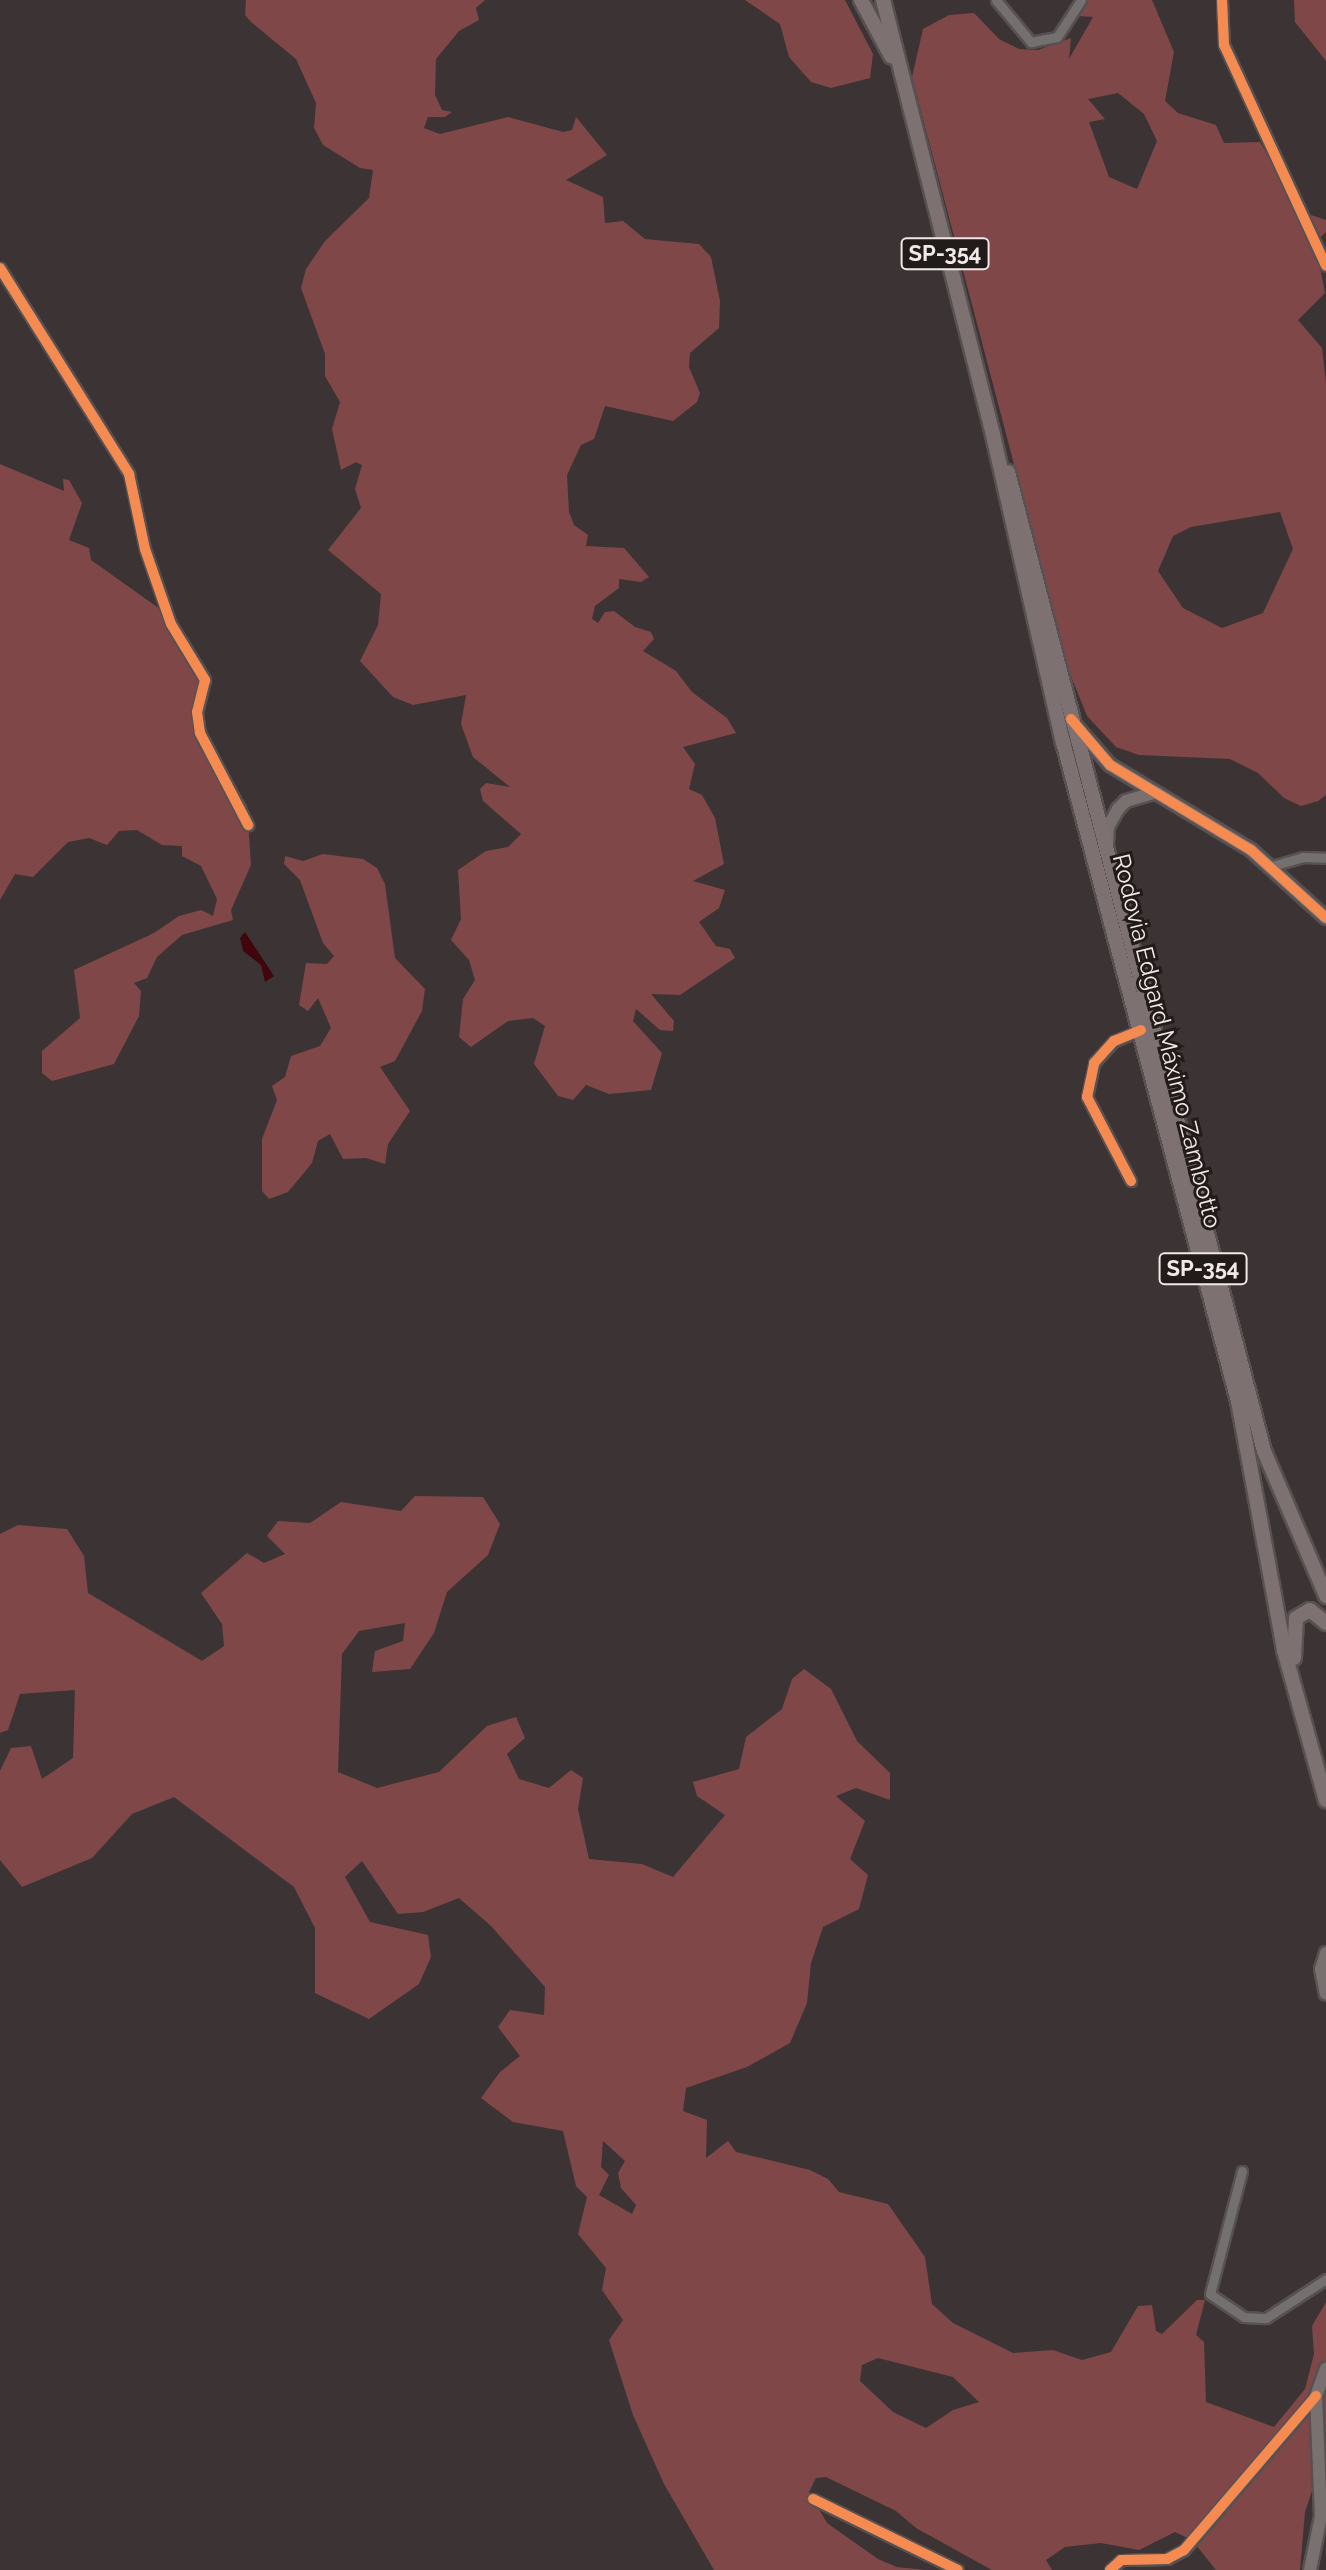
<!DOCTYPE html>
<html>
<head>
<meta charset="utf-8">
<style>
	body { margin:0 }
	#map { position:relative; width:1326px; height:2570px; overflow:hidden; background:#3c3434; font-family:Raleway,sans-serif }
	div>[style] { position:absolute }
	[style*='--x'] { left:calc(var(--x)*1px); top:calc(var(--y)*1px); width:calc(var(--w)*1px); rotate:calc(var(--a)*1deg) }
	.green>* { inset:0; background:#7f4748 }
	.water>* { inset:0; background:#41050e }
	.roads { filter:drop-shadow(2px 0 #585151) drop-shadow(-2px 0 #585151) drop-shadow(0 2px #585151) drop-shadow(0 -2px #585151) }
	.street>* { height:9px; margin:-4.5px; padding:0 4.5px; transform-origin:4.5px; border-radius:4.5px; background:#757070 }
	.secondary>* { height:12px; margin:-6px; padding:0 6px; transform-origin:6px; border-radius:6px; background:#797070 }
	.primary>* { height:14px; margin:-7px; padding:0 7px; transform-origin:7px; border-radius:7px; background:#7d7171 }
	.cycleway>* { height:10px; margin:-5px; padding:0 5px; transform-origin:5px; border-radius:5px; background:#f68b52 }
	span { translate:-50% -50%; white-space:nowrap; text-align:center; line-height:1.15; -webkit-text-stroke:6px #211b1a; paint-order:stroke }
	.shield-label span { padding:2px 6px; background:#211b1a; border:2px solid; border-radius:6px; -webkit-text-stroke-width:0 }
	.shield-label { font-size:22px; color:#f1e8e7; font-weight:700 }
	.street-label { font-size:24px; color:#f1e8e7 }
</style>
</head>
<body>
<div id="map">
	<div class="green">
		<div style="clip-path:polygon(246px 0,485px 0,476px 8px,479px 20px,459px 31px,436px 59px,435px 95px,442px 110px,452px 112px,445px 117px,428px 117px,424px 128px,440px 134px,508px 117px,563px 132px,572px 130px,576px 117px,607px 155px,566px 180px,603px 197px,605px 223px,623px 221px,645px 239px,699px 244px,711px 257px,720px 301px,719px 328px,690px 353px,689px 367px,700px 393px,697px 402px,673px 421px,605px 406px,594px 439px,581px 445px,567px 475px,569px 512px,574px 525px,588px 535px,586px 546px,624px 548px,649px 577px,641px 582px,619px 579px,619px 588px,595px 606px,592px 619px,598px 623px,605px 612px,614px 611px,635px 627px,651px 632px,654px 639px,643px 651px,676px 671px,692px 692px,727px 718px,736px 733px,683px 747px,695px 764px,689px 789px,702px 795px,715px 818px,724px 864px,693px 881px,725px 890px,719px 908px,699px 922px,716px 946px,730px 949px,735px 958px,680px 995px,651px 994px,674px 1021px,673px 1031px,660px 1030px,636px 1009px,633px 1021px,662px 1053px,651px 1090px,609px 1094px,586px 1085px,573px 1100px,558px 1096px,534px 1064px,545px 1026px,533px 1018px,508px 1021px,471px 1047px,459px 1037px,463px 999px,475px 980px,469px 960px,451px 940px,461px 919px,458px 870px,486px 851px,508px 847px,521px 834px,483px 801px,480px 789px,486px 783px,510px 787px,473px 757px,461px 724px,466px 695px,413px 705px,393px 697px,360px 661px,378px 625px,381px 594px,328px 550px,361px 508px,355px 489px,362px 465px,356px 462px,341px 470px,332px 429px,340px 402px,325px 376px,325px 354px,301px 288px,306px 269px,325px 241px,369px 198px,373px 170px,360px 168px,323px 145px,314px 128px,316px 103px,296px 59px,251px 22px,245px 15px)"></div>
		<div style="clip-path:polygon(745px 0,845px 0,873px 54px,870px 78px,831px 88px,811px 82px,789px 57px,780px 24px)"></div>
		<div style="clip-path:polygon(evenodd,1077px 0,1152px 0,1174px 52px,1165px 101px,1178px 113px,1216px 125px,1224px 143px,1260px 142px,1302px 212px,1326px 220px,1326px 232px,1315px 242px,1325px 293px,1298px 320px,1322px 348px,1326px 383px,1326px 795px,1318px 801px,1301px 806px,1284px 798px,1258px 773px,1230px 759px,1139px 755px,1116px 747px,1087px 716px,1068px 669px,912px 77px,923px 29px,949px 15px,974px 13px,999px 39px,1019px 49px,1038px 50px,1071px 38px,1069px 59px,1093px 17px,1080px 16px,1077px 0,1118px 93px,1144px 114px,1157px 141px,1137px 189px,1109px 177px,1089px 122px,1105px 119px,1088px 99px,1118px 93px,1077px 0,1280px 512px,1293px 549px,1263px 613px,1222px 628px,1183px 608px,1158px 571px,1173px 536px,1191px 527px,1280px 512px)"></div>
		<div style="clip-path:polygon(1294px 0,1326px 0,1326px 61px,1295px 22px)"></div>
		<div style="clip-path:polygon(0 464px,64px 491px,63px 479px,69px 480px,82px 503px,69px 540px,89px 548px,91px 560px,167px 614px,206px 681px,202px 727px,218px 754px,215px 766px,233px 781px,247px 806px,251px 865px,231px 910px,233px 920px,182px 935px,157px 957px,147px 978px,134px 983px,141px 991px,139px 1016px,114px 1064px,52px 1081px,42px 1073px,42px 1051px,80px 1018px,74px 970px,154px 933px,179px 916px,201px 910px,213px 916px,217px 899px,201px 866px,182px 856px,182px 846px,162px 845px,137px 830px,119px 831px,107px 845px,89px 838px,68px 842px,33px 877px,15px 874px,0 900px)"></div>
		<div style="clip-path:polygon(323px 854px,363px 859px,377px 868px,385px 884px,395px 958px,425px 989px,422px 1011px,395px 1061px,380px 1067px,410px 1111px,388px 1144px,385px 1164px,366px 1158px,343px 1159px,330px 1134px,318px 1141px,312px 1163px,288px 1192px,269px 1199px,262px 1191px,262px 1139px,277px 1100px,272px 1086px,285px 1077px,291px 1056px,320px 1046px,331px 1028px,318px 998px,308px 1011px,299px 1005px,306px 963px,327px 964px,334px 956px,323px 943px,300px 880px,284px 864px,285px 856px,303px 861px)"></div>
		<div style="clip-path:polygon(evenodd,415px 1496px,483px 1497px,500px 1524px,488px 1555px,447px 1592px,434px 1633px,410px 1669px,372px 1672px,375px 1651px,403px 1641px,405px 1623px,359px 1631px,342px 1654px,338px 1772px,377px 1788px,439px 1772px,487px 1726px,516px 1717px,525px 1738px,507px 1754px,519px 1779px,549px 1788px,571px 1770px,583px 1778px,578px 1809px,589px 1859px,642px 1864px,673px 1877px,725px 1815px,697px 1796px,693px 1782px,739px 1769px,746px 1737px,782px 1709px,792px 1679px,804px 1669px,831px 1689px,857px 1741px,890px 1773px,890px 1800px,856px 1788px,836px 1796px,865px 1821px,850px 1859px,868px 1875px,859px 1909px,823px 1927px,811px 1963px,807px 2003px,790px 2043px,747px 2067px,686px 2088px,683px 2111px,707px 2120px,706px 2158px,728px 2141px,736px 2152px,810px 2170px,828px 2179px,839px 2192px,888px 2204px,925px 2257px,932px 2304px,953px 2323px,1013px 2353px,1053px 2350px,1082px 2360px,1111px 2352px,1138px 2306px,1152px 2305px,1156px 2331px,1162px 2334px,1197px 2300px,1205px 2300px,1196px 2335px,1204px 2342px,1206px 2402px,1274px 2427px,1305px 2389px,1314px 2354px,1312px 2326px,1326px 2302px,1326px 2486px,1313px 2488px,1305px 2512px,1300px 2570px,1216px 2570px,1192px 2540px,1175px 2532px,1139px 2550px,1101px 2543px,1065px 2547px,1046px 2560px,1052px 2570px,992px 2570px,916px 2528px,896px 2511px,826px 2477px,816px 2478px,809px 2492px,827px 2523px,878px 2559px,897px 2567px,926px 2570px,714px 2570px,664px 2484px,633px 2415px,609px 2340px,623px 2320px,602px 2290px,606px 2268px,578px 2234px,587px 2197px,576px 2186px,563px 2131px,513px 2122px,481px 2098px,500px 2072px,520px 2056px,498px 2027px,510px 2010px,544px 2015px,545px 1987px,491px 1926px,459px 1898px,423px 1912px,398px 1914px,362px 1861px,345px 1877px,370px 1922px,428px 1935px,431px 1957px,419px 1984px,369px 2019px,315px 1993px,315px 1928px,294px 1887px,174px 1797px,132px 1814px,92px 1858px,22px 1887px,0 1860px,0 1771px,11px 1748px,31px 1746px,42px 1779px,73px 1758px,75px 1690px,20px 1694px,8px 1730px,0 1733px,0 1534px,18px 1525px,67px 1529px,84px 1556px,88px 1593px,202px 1661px,224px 1646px,222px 1624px,201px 1593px,247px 1553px,264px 1563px,285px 1554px,267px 1536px,278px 1521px,310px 1523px,341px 1502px,401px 1511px,415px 1496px,603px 2141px,625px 2161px,618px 2173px,621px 2188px,636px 2205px,632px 2214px,599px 2195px,609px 2175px,601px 2167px,603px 2141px,415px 1496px,878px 2358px,953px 2377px,979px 2402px,953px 2410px,926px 2428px,893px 2412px,860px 2381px,862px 2365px,878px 2358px)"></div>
	</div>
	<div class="water">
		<div style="clip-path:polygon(245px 932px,274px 976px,265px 982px,261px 965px,243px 951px,240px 938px)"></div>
	</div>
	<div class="roads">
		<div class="street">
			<div style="--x:996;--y:0;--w:55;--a:50.2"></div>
			<div style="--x:1031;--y:42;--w:26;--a:-11"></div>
			<div style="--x:1057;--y:37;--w:44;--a:-57"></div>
			<div style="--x:1222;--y:0;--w:45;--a:87.5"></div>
			<div style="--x:1224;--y:45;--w:243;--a:65.2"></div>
			<div style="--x:0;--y:268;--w:243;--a:57.9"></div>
			<div style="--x:129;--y:474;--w:77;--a:78"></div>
			<div style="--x:145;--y:549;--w:79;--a:70.9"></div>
			<div style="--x:171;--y:624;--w:66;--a:58.7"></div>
			<div style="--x:205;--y:680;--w:33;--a:104"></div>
			<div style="--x:197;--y:712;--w:21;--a:82"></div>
			<div style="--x:200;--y:733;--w:104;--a:62.4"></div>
			<div style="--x:1272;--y:866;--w:32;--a:-16"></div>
			<div style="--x:1303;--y:857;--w:23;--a:2"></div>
			<div style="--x:1131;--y:1181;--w:95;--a:-117.6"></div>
			<div style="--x:1087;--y:1097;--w:35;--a:-78"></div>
			<div style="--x:1094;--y:1063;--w:30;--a:-48"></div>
			<div style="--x:1114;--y:1041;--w:29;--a:-22"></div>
			<div style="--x:1242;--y:2171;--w:127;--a:104.6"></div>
			<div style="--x:1210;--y:2294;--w:41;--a:34.1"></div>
			<div style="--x:1244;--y:2317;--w:22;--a:3"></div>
			<div style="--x:1266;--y:2318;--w:72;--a:-33"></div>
			<div style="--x:813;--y:2499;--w:161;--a:26.1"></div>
			<div style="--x:1110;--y:2570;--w:15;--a:-42"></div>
			<div style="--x:1121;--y:2560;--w:46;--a:-1.2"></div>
			<div style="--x:1167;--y:2559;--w:19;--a:-28"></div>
			<div style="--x:1184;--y:2550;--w:203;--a:-49.4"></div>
		</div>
		<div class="secondary">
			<div style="--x:1075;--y:725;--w:53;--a:48.8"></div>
			<div style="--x:1110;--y:765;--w:165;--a:31.1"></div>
			<div style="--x:1251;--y:850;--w:101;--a:42.2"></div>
			<div style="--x:1107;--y:845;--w:18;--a:-87"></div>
			<div style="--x:1108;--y:827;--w:21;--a:-61"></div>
			<div style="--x:1118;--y:809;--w:11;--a:-45"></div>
			<div style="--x:1126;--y:801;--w:26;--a:-16"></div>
			<div style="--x:1326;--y:1953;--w:17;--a:107"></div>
			<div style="--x:1321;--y:1969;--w:25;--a:79"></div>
			<div style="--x:1310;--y:2570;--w:55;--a:-78.5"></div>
			<div style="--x:1321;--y:2516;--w:120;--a:-92.4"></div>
			<div style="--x:1316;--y:2396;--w:29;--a:-70"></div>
		</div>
		<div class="primary">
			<div style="--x:861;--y:0;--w:64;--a:61.8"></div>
			<div style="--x:883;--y:0;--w:449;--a:75.8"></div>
			<div style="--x:993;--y:435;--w:315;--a:77.2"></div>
			<div style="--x:1063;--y:742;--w:682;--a:75.13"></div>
			<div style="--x:1238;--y:1401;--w:253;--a:79.5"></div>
			<div style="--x:1284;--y:1650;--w:156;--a:74.4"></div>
			<div style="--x:1008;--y:472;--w:1012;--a:75.35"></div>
			<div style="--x:1264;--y:1451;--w:158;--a:66.8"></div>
			<div style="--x:1294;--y:1658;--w:40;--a:-87.1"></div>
			<div style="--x:1296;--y:1618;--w:16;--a:-30"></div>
			<div style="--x:1310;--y:1610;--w:21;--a:39"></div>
		</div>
	</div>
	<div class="cycleway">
		<div style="--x:1222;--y:0;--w:45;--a:87.5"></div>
		<div style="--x:1224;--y:45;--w:243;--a:65.2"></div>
		<div style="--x:0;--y:268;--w:243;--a:57.9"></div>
		<div style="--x:129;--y:474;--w:77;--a:78"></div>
		<div style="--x:145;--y:549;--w:79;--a:70.9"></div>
		<div style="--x:171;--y:624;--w:66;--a:58.7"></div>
		<div style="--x:205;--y:680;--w:33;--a:104"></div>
		<div style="--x:197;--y:712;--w:21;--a:82"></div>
		<div style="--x:200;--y:733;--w:104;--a:62.4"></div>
		<div style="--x:1071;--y:719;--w:60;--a:49.7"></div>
		<div style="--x:1110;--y:765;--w:165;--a:31.1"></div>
		<div style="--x:1251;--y:850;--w:101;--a:42.2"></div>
		<div style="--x:1131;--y:1181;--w:95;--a:-117.6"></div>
		<div style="--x:1087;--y:1097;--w:35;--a:-78"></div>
		<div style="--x:1094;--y:1063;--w:30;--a:-48"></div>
		<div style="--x:1114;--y:1041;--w:29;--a:-22"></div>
		<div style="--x:813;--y:2499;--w:161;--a:26.1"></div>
		<div style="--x:1110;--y:2570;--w:15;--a:-42"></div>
		<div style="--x:1121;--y:2560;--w:46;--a:-1.2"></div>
		<div style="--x:1167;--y:2559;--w:19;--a:-28"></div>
		<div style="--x:1184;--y:2550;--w:203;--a:-49.4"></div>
	</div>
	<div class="shield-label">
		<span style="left:945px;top:254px">SP-354</span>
		<span style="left:1203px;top:1269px">SP-354</span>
	</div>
	<div class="street-label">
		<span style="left:1167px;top:1041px;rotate:76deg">Rodovia Edgard Máximo Zambotto</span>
	</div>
</div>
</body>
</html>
